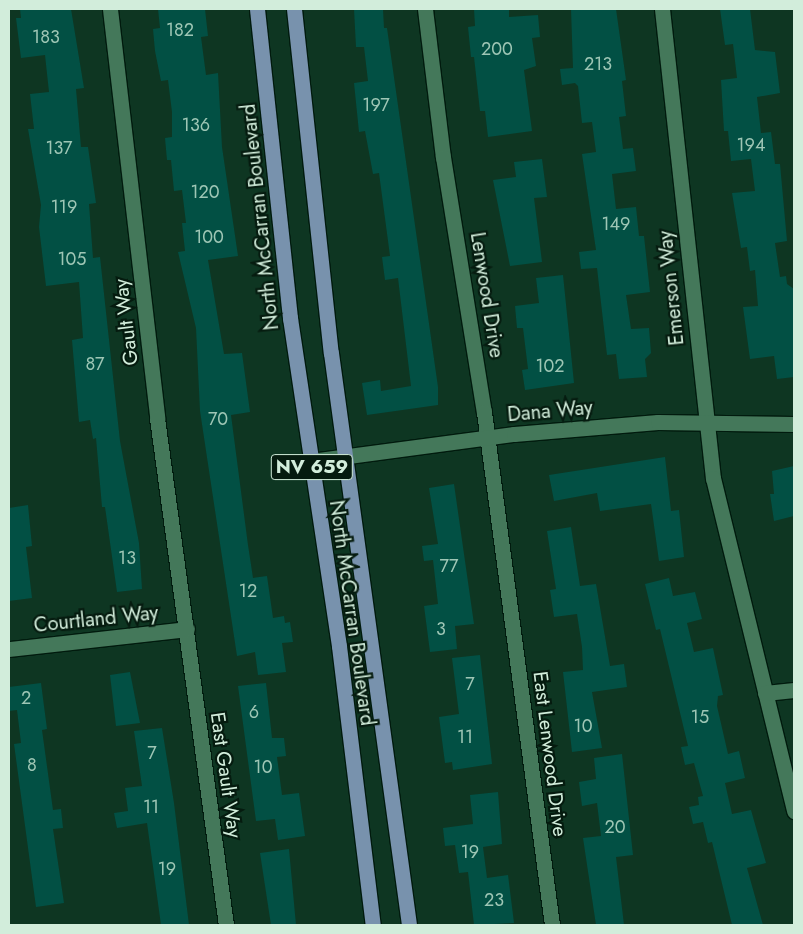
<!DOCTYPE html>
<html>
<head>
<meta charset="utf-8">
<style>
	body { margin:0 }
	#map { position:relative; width:803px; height:934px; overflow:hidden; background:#0e3622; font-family:Jost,sans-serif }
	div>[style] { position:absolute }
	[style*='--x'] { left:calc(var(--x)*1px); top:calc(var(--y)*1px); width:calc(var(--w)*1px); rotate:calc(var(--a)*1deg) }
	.building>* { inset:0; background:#025044 }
	.roads { filter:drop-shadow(1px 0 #011b0e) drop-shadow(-1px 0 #011b0e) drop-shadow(0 1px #011b0e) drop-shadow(0 -1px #011b0e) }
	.minor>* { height:15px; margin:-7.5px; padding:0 7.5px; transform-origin:7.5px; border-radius:7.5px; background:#44785a }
	.major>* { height:15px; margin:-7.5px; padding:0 7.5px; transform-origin:7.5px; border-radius:7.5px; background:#7892ad }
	span { translate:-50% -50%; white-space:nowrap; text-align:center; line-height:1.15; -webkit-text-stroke:4.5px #051b0f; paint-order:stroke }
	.number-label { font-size:18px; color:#9ec6b5 }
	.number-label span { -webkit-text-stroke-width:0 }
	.shield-label span { padding:1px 4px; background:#051b0f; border:1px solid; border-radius:4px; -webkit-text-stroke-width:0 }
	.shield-label { font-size:19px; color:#d2eddb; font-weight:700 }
	.street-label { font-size:20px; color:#d2eddb }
	.frame { position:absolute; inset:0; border:10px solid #d2eddb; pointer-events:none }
</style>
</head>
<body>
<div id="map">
	<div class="building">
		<div style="clip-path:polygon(20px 9px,71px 9px,84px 88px,76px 89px,81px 147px,88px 147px,96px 203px,89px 204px,93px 258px,100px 257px,120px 441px,139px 543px,142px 589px,117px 592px,105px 507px,102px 507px,96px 438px,93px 439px,90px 420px,79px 422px,72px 340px,83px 338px,79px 282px,46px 286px,39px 227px,41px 205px,28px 129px,34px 129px,30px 94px,49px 92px,45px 55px,21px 58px,16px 18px,21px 18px)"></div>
		<div style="clip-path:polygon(158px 9px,205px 9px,208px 36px,201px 37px,206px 75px,218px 73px,222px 147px,238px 256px,208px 260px,224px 354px,242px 353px,250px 412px,231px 415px,248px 545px,253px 578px,267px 576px,273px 618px,284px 616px,285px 623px,290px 622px,293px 642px,282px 643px,286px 672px,258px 675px,255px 652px,237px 656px,200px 411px,196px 328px,178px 252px,185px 251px,182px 223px,186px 223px,182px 190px,174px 191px,171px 160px,167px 160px,165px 138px,172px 137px,172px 112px,168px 80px,161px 81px,155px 51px,153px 29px,160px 28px)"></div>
		<div style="clip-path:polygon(354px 9px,383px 9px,384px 28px,387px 28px,438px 387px,438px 405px,367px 415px,362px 383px,380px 380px,381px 391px,411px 386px,398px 278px,385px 280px,382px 257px,390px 256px,379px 173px,373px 174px,365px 131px,359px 132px,354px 83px,368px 81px,364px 47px,356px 47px)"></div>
		<div style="clip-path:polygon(474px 9px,509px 9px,509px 17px,538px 15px,540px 37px,532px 38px,536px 66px,524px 70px,532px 131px,488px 137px,485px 111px,480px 111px,474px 57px,471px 57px,468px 27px,475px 26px)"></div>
		<div style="clip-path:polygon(571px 9px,616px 9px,626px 80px,622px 81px,626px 116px,619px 117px,623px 149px,633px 148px,636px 171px,612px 174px,616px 209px,636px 207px,639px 236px,644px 236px,650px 292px,626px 295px,631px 329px,649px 328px,651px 353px,645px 359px,647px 377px,619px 379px,616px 354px,607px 355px,597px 268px,581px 269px,579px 252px,596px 250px,582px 154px,596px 152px,592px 122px,582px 123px,578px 86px,575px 83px,562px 85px,560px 69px,573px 68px)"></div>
		<div style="clip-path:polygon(720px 9px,750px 9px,755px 50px,775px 52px,780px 93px,757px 97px,761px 133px,771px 132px,775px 164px,780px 164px,787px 241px,775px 243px,780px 277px,786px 276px,787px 284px,794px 289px,794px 377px,777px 379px,774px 356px,750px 359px,743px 307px,758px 306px,755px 270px,750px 271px,747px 247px,741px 248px,732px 193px,755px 191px,751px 159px,731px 161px,728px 131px,724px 131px,721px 80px,737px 78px,733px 44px,725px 45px)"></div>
		<div style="clip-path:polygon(542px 159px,547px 197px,534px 198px,542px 262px,510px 266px,493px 180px,516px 177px,514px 162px)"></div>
		<div style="clip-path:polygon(563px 275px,574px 383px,525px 390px,522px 370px,528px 369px,523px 328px,517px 328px,515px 306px,539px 303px,536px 278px)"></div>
		<div style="clip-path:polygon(665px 457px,671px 511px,679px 510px,684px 557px,659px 561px,651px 504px,600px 511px,597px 493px,554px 501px,549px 475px)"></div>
		<div style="clip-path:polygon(794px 466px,794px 516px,774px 521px,770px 494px,774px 494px,772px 471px)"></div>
		<div style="clip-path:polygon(454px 484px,474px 624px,455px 626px,457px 649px,430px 652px,424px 606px,438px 604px,433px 560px,424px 561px,422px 546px,438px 544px,429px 488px)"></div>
		<div style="clip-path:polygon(28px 505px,32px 546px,26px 547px,32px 598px,9px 601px,9px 508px)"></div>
		<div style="clip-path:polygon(571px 527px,580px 586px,596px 584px,610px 666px,624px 664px,627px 687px,592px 692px,602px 748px,572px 752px,563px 672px,583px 670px,582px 647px,577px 614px,554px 617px,550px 590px,556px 589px,547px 531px)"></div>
		<div style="clip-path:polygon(669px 578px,673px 596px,695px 592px,702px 619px,687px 623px,694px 652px,713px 648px,723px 695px,718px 696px,717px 706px,728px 754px,739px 751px,745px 778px,725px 783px,732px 814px,751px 810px,766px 863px,747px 868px,763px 925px,732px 925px,712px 842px,708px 843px,703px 822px,693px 824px,689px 807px,699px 805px,698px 797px,703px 796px,694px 763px,685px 765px,681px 747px,688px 746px,660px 629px,656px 630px,645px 584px)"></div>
		<div style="clip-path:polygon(480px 655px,492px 764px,453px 770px,452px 762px,445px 763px,439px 717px,459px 714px,452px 658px)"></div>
		<div style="clip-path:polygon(130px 672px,140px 723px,116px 726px,110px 675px)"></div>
		<div style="clip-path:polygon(41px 683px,47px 729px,42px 730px,53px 810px,61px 809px,63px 828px,53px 829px,64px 903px,36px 907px,14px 744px,21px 743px,17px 710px,9px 711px,9px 687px)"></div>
		<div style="clip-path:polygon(266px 683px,272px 738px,284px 738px,286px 756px,277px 757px,282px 795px,299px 793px,305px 836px,278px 840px,275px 819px,256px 821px,238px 686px)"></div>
		<div style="clip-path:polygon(162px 728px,174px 803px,189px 925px,161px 925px,147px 823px,117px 828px,114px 813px,128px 811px,125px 788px,142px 786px,134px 731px)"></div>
		<div style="clip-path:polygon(622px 754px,633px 855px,616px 857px,624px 925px,596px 925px,583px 838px,601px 836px,597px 803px,582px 806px,579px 782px,596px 779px,594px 758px)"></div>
		<div style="clip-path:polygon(498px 792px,502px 844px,483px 847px,487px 878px,508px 875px,514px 923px,474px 925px,468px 872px,459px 873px,455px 845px,445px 846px,443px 828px,473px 824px,470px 795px)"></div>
		<div style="clip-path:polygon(289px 849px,296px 925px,271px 925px,260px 853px)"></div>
	</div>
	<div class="roads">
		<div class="minor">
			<div style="--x:110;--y:9;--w:412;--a:83.4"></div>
			<div style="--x:157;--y:418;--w:512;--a:82.25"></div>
			<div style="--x:425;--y:9;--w:149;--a:83.1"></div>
			<div style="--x:443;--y:157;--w:258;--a:80.9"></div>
			<div style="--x:484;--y:412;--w:517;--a:82.45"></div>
			<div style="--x:662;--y:9;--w:472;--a:83.8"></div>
			<div style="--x:713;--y:478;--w:343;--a:76.3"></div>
			<div style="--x:311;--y:461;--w:205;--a:-7.6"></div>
			<div style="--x:514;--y:434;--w:144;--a:-4.8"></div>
			<div style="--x:658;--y:422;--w:136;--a:0.8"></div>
			<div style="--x:9;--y:649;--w:179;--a:-6.4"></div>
			<div style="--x:765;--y:693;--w:29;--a:-6"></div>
		</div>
		<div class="major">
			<div style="--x:257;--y:9;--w:311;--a:83.9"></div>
			<div style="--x:290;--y:318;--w:332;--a:81.5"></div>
			<div style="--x:339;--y:646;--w:281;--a:83.1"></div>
			<div style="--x:294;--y:9;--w:346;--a:83.9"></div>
			<div style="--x:331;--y:353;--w:577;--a:82.23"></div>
		</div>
	</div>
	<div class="number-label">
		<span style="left:180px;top:30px">182</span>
		<span style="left:46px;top:37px">183</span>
		<span style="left:497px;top:49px">200</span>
		<span style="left:598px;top:64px">213</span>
		<span style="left:376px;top:105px">197</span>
		<span style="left:196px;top:125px">136</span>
		<span style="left:751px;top:145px">194</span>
		<span style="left:59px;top:148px">137</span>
		<span style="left:205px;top:192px">120</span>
		<span style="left:64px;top:207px">119</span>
		<span style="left:616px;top:224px">149</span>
		<span style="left:209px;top:237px">100</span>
		<span style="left:72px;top:259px">105</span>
		<span style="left:95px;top:364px">87</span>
		<span style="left:550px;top:366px">102</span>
		<span style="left:218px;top:419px">70</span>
		<span style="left:127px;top:558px">13</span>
		<span style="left:449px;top:566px">77</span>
		<span style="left:248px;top:591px">12</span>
		<span style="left:441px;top:629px">3</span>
		<span style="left:470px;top:684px">7</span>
		<span style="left:26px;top:698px">2</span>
		<span style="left:254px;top:712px">6</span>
		<span style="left:700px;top:717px">15</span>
		<span style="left:583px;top:726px">10</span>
		<span style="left:465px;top:737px">11</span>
		<span style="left:152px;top:753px">7</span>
		<span style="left:32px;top:765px">8</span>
		<span style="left:263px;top:767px">10</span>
		<span style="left:151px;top:807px">11</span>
		<span style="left:615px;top:827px">20</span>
		<span style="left:470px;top:852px">19</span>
		<span style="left:167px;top:869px">19</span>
		<span style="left:494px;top:900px">23</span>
	</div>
	<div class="shield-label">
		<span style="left:312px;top:467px">NV 659</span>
	</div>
	<div class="street-label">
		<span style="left:260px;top:217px;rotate:-96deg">North McCarran Boulevard</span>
		<span style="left:671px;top:288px;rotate:-96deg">Emerson Way</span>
		<span style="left:487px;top:295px;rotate:81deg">Lenwood Drive</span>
		<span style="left:126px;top:322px;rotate:-97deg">Gault Way</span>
		<span style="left:550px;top:411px;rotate:-5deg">Dana Way</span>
		<span style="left:352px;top:613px;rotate:82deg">North McCarran Boulevard</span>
		<span style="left:96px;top:619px;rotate:-6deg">Courtland Way</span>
		<span style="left:550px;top:754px;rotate:83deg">East Lenwood Drive</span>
		<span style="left:226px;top:775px;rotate:82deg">East Gault Way</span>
	</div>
	<div class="frame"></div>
</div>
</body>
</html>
